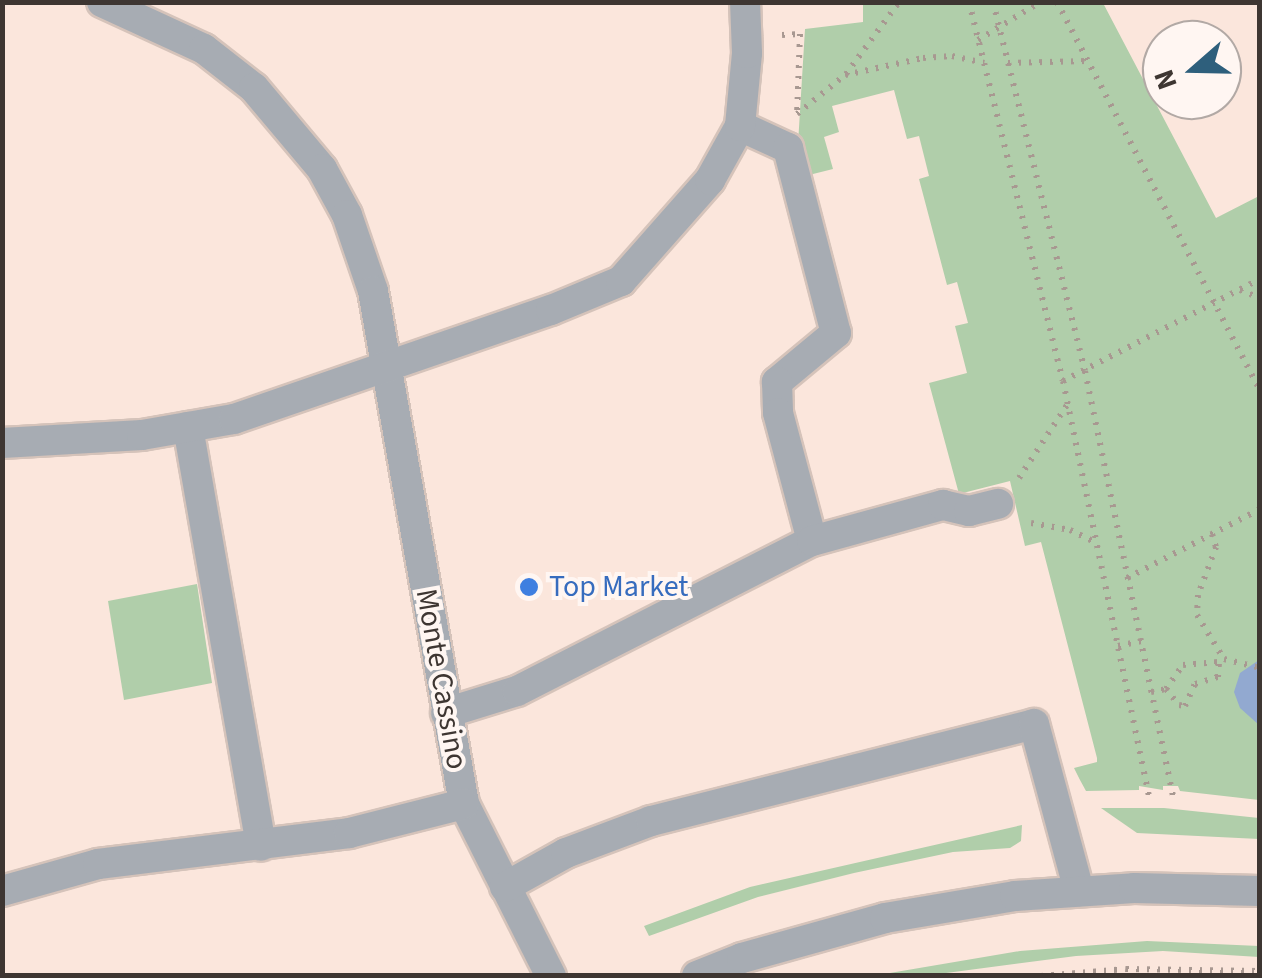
<!DOCTYPE html>
<html>
<head>
<meta charset="utf-8">
<style>
	body { margin:0 }
	#map { position:relative; width:1262px; height:978px; overflow:hidden; background:#fbe6dc; font-family:"Source Sans 3",sans-serif }
	div>[style] { position:absolute }
	[style*='--x'] { left:calc(var(--x)*1px); top:calc(var(--y)*1px); width:calc(var(--w)*1px); rotate:calc(var(--a)*1deg) }
	.green>* { inset:0; background:#b0ceaa }
	.water>* { inset:0; background:#92a9d0 }
	.path>* { height:6px; margin-top:-3px; transform-origin:0; background:repeating-linear-gradient(90deg,#a89891 0 2.5px,transparent 0 10.5px) }
	.roads { filter:drop-shadow(2px 0 #d5c3ba) drop-shadow(-2px 0 #d5c3ba) drop-shadow(0 2px #d5c3ba) drop-shadow(0 -2px #d5c3ba) }
	.minor>* { height:30px; margin:-15px; padding:0 15px; transform-origin:15px; border-radius:15px; background:#a7acb3 }
	.dots>* { width:28px; height:28px; translate:-50% -50%; box-sizing:border-box; border:5px solid #fff6f2; border-radius:50% }
	span { translate:-50% -50%; white-space:nowrap; text-align:center; line-height:1.15; -webkit-text-stroke:8px #fff6f2; paint-order:stroke }
	.shop-label { font-size:30px; color:#366cbe }
	.left { translate:0 -50%; text-align:left }
	.street-label { font-size:30px; color:#3e3632 }
	.frame { position:absolute; inset:0; border:5px solid #3e3632; pointer-events:none }
	.north { position:absolute; left:1142px; top:20px; width:100px; height:100px; box-sizing:border-box; background:#fff6f2; border:2px solid #b2a9a5; border-radius:50%; rotate:250deg; font-size:28px; font-weight:700; line-height:40px; text-align:center; color:#3e3632 }
	.north::after { content:''; display:block; margin:auto; width:35px; height:45px; background:#2e5f7c; clip-path:polygon(50% 0,100% 100%,50% 72%,0 100%) }
</style>
</head>
<body>
<div id="map">
	<div class="green">
		<div style="clip-path:polygon(863px 3px,1103px 3px,1216px 218px,1259px 196px,1259px 800px,1180px 791px,1178px 786px,1163px 786px,1163px 790px,1139px 786px,1139px 790px,1086px 791px,1080px 780px,1074px 768px,1097px 762px,1097px 758px,1041px 542px,1025px 546px,1010px 481px,959px 494px,929px 383px,967px 373px,955px 326px,968px 323px,957px 282px,947px 285px,919px 179px,929px 176px,919px 136px,907px 139px,894px 90px,832px 106px,839px 132px,824px 137px,833px 169px,809px 175px,798px 144px,805px 29px,863px 22px)"></div>
		<div style="clip-path:polygon(197px 584px,212px 683px,124px 700px,108px 601px)"></div>
		<div style="clip-path:polygon(1101px 808px,1164px 808px,1259px 818px,1259px 839px,1137px 833px)"></div>
		<div style="clip-path:polygon(1022px 825px,1021px 841px,1010px 848px,953px 852px,854px 873px,758px 897px,649px 936px,644px 926px,750px 887px)"></div>
		<div style="clip-path:polygon(1147px 941px,1259px 946px,1259px 957px,1163px 951px,1076px 956px,931px 975px,878px 975px,1020px 951px)"></div>
	</div>
	<div class="water">
		<div style="clip-path:polygon(1259px 660px,1260px 660px,1259px 725px,1240px 708px,1234px 692px,1240px 673px)"></div>
	</div>
	<div class="path">
		<div style="--x:969;--y:2;--w:390;--a:76.1"></div>
		<div style="--x:1063;--y:381;--w:428;--a:78.3"></div>
		<div style="--x:993;--y:2;--w:380;--a:76"></div>
		<div style="--x:1085;--y:371;--w:438;--a:78.3"></div>
		<div style="--x:1057;--y:2;--w:439;--a:62.4"></div>
		<div style="--x:782;--y:35;--w:18;--a:-3"></div>
		<div style="--x:800;--y:34;--w:80;--a:92.1"></div>
		<div style="--x:978;--y:40;--w:73;--a:-31.5"></div>
		<div style="--x:1008;--y:63;--w:79;--a:-1.5"></div>
		<div style="--x:846;--y:74;--w:89;--a:-53.6"></div>
		<div style="--x:797;--y:114;--w:62;--a:-39.1"></div>
		<div style="--x:845;--y:75;--w:80;--a:-12.3"></div>
		<div style="--x:923;--y:58;--w:29;--a:-4"></div>
		<div style="--x:952;--y:56;--w:33;--a:12"></div>
		<div style="--x:1240;--y:290;--w:22;--a:22"></div>
		<div style="--x:1063;--y:381;--w:222;--a:-27.4"></div>
		<div style="--x:1019;--y:478;--w:87;--a:-56.7"></div>
		<div style="--x:1031;--y:523;--w:40;--a:10"></div>
		<div style="--x:1070;--y:530;--w:28;--a:26"></div>
		<div style="--x:1212;--y:534;--w:14;--a:73"></div>
		<div style="--x:1216;--y:547;--w:51;--a:110.6"></div>
		<div style="--x:1198;--y:595;--w:20;--a:93"></div>
		<div style="--x:1197;--y:615;--w:52;--a:58.5"></div>
		<div style="--x:1224;--y:659;--w:37;--a:14"></div>
		<div style="--x:1127;--y:578;--w:150;--a:-27.4"></div>
		<div style="--x:1118;--y:646;--w:24;--a:-12"></div>
		<div style="--x:1166;--y:689;--w:21;--a:51"></div>
		<div style="--x:1179;--y:705;--w:6;--a:9"></div>
		<div style="--x:1185;--y:706;--w:24;--a:-66"></div>
		<div style="--x:1195;--y:684;--w:24;--a:-17"></div>
		<div style="--x:1218;--y:677;--w:14;--a:-86"></div>
		<div style="--x:1151;--y:692;--w:15;--a:-11"></div>
		<div style="--x:1166;--y:689;--w:29;--a:-55"></div>
		<div style="--x:1183;--y:665;--w:38;--a:-5"></div>
		<div style="--x:1041;--y:976;--w:85;--a:-4.7"></div>
		<div style="--x:1126;--y:969;--w:134;--a:0.9"></div>
	</div>
	<div class="roads">
		<div class="minor">
			<div style="--x:102;--y:2;--w:112;--a:24.7"></div>
			<div style="--x:204;--y:49;--w:63;--a:38"></div>
			<div style="--x:254;--y:88;--w:106;--a:50"></div>
			<div style="--x:322;--y:169;--w:52;--a:61.5"></div>
			<div style="--x:347;--y:215;--w:80;--a:71.1"></div>
			<div style="--x:373;--y:291;--w:521;--a:79.94"></div>
			<div style="--x:464;--y:804;--w:193;--a:63.2"></div>
			<div style="--x:740;--y:126;--w:53;--a:24.6"></div>
			<div style="--x:788;--y:148;--w:191;--a:75.5"></div>
			<div style="--x:836;--y:333;--w:77;--a:140.3"></div>
			<div style="--x:777;--y:382;--w:31;--a:88"></div>
			<div style="--x:778;--y:413;--w:132;--a:75.1"></div>
			<div style="--x:188;--y:427;--w:425;--a:80.1"></div>
			<div style="--x:2;--y:443;--w:140;--a:-3.3"></div>
			<div style="--x:142;--y:435;--w:93;--a:-9.9"></div>
			<div style="--x:234;--y:419;--w:335;--a:-19"></div>
			<div style="--x:551;--y:310;--w:76;--a:-22.5"></div>
			<div style="--x:621;--y:281;--w:135;--a:-48.6"></div>
			<div style="--x:710;--y:180;--w:62;--a:-60.9"></div>
			<div style="--x:740;--y:126;--w:73;--a:-84.5"></div>
			<div style="--x:747;--y:53;--w:51;--a:-92.2"></div>
			<div style="--x:446;--y:713;--w:74;--a:-17.2"></div>
			<div style="--x:517;--y:691;--w:331;--a:-27"></div>
			<div style="--x:812;--y:541;--w:136;--a:-15.4"></div>
			<div style="--x:943;--y:505;--w:27;--a:13"></div>
			<div style="--x:969;--y:511;--w:30;--a:-14"></div>
			<div style="--x:505;--y:887;--w:70;--a:-29.1"></div>
			<div style="--x:566;--y:853;--w:91;--a:-20.6"></div>
			<div style="--x:651;--y:821;--w:395;--a:-14.2"></div>
			<div style="--x:1034;--y:724;--w:173;--a:74.9"></div>
			<div style="--x:2;--y:891;--w:100;--a:-15.7"></div>
			<div style="--x:98;--y:864;--w:253;--a:-7"></div>
			<div style="--x:349;--y:833;--w:119;--a:-14.2"></div>
			<div style="--x:697;--y:976;--w:48;--a:-21.8"></div>
			<div style="--x:742;--y:958;--w:148;--a:-15.6"></div>
			<div style="--x:885;--y:918;--w:132;--a:-9.6"></div>
			<div style="--x:1015;--y:896;--w:119;--a:-3.8"></div>
			<div style="--x:1134;--y:888;--w:126;--a:1.4"></div>
		</div>
	</div>
	<div class="dots">
		<div style="left:529px;top:587px;background:#3f7fe0"></div>
	</div>
	<div class="shop-label">
		<span class="left" style="left:549px;top:587px">Top Market</span>
	</div>
	<div class="street-label">
		<span style="left:441px;top:679px;rotate:80deg">Monte Cassino</span>
	</div>
	<div class="frame"></div>
	<div class="north">N</div>
</div>
</body>
</html>
